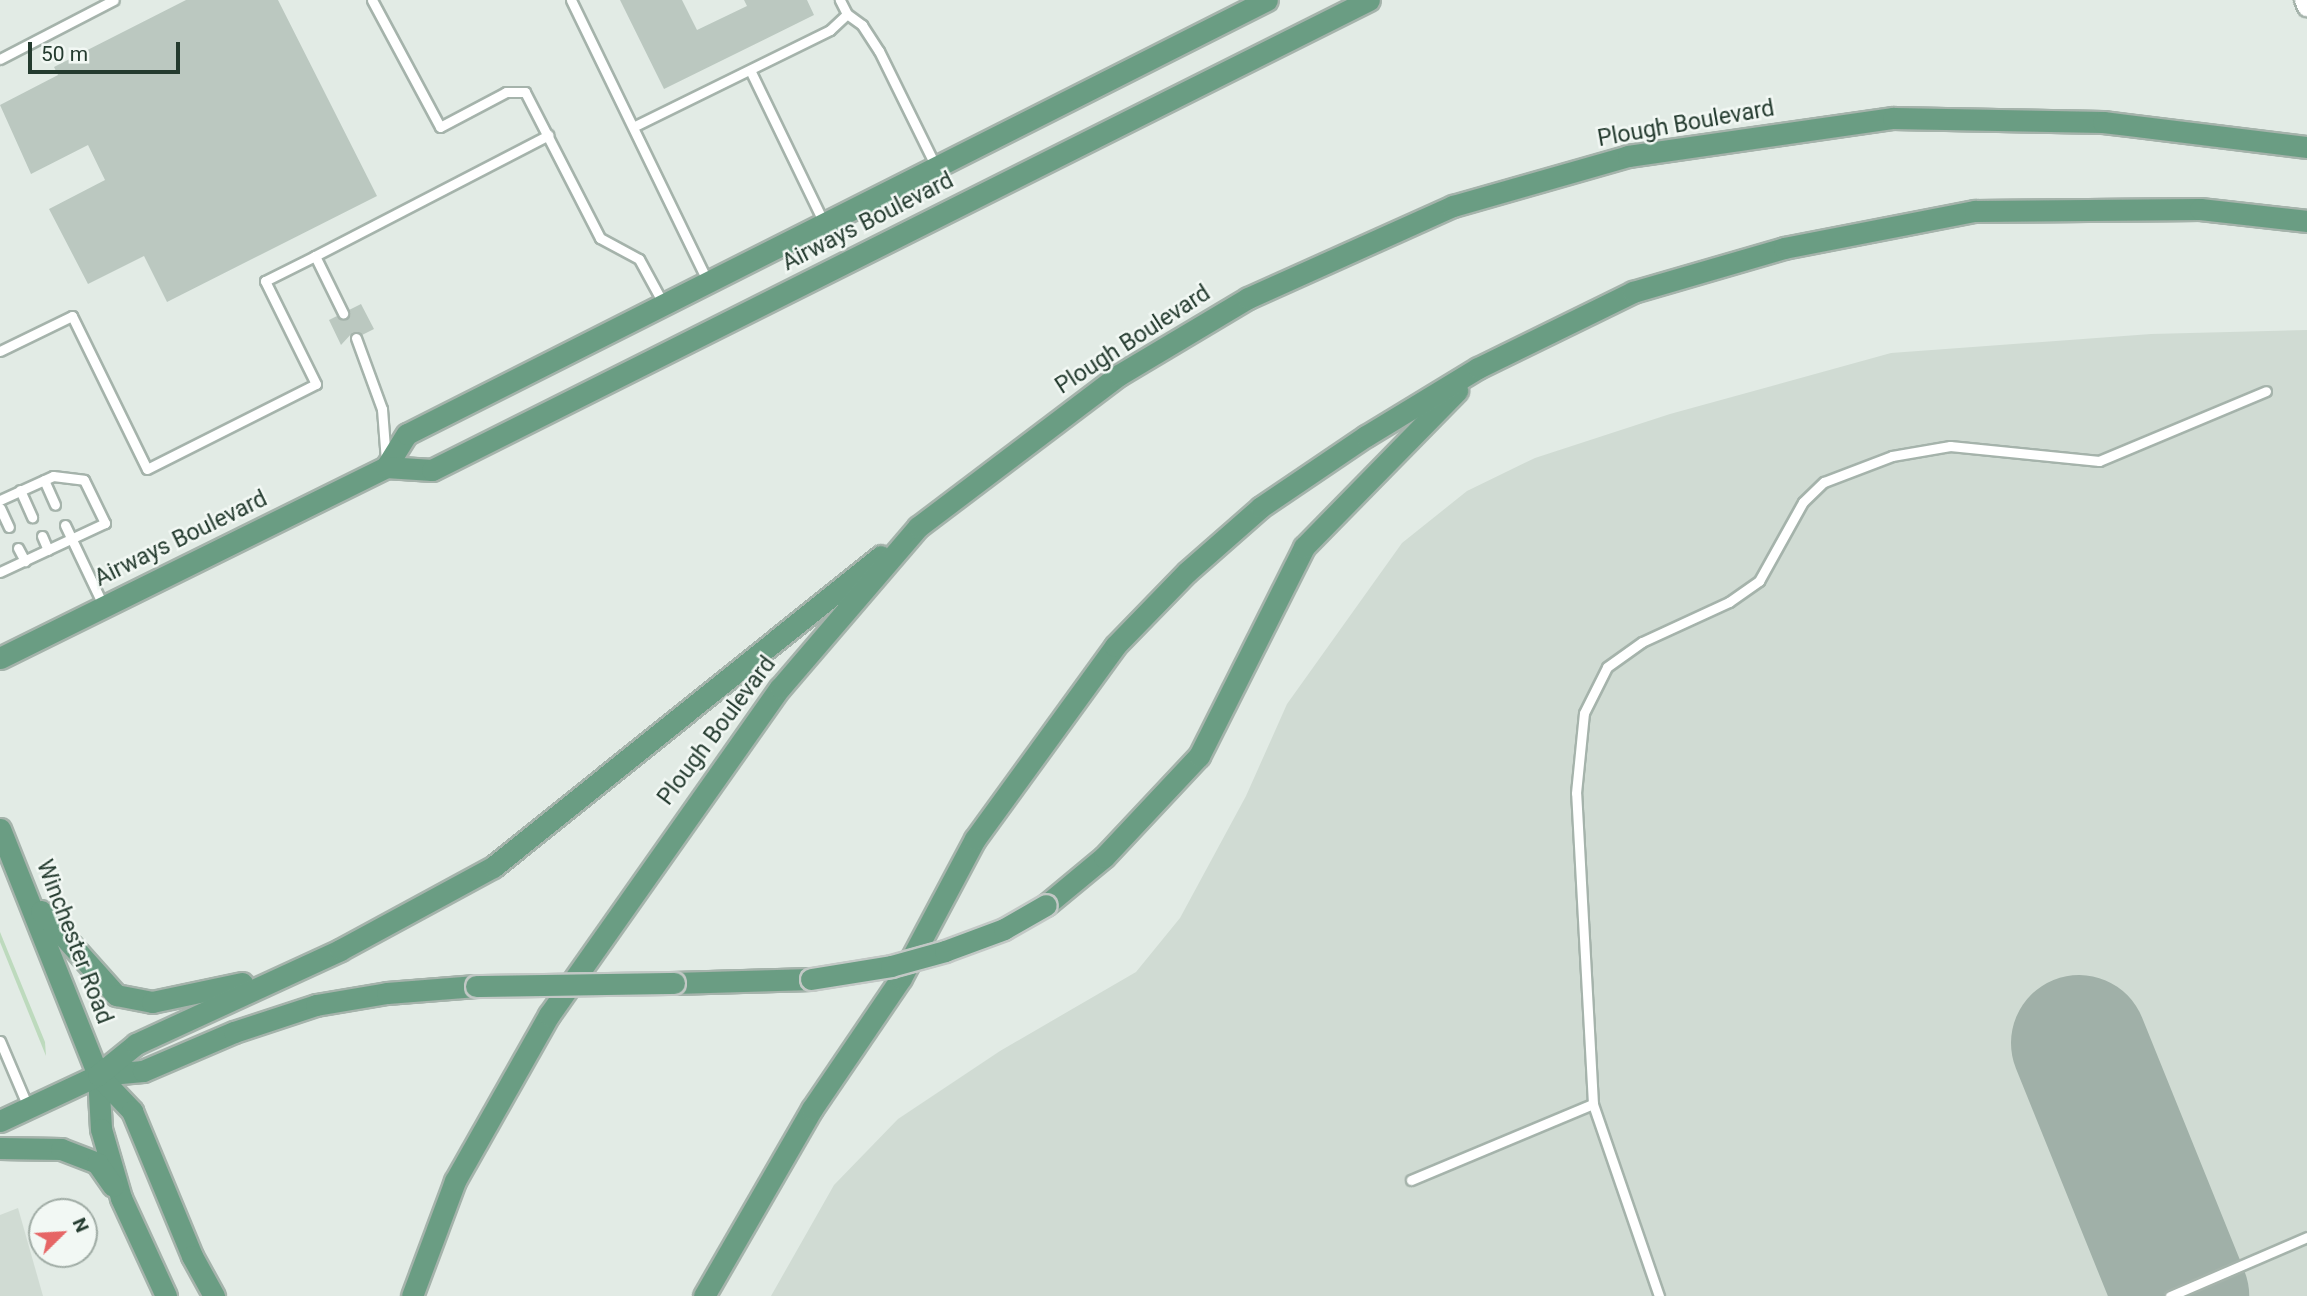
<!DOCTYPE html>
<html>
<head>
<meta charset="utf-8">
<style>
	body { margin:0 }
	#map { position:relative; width:2307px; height:1296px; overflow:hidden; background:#e2ebe5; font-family:Roboto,sans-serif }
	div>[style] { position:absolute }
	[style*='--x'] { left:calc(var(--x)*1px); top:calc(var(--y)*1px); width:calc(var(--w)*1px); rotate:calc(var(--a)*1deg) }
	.built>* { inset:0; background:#d0dbd3 }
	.green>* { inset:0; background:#bddabd }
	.runway>* { height:136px; margin:-68px; padding:0 68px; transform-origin:68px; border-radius:68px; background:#a0b0a8 }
	.building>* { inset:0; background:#bbc8c0 }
	.roads { filter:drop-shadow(2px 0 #a5b3ab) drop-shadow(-2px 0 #a5b3ab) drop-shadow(0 2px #a5b3ab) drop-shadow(0 -2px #a5b3ab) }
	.lane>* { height:9px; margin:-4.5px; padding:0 4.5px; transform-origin:4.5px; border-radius:4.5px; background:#fff }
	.street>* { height:18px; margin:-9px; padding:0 9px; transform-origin:9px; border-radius:9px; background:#fff }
	.primary>* { height:21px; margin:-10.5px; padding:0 10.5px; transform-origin:10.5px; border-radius:10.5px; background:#6a9d83 }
	.bridges { filter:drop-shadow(2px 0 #c2c8c5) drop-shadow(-2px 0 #c2c8c5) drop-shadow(0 2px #c2c8c5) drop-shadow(0 -2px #c2c8c5) }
	.primary-bridge>* { height:21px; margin:-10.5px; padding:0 10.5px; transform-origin:10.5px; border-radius:10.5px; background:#6a9d83 }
	span { translate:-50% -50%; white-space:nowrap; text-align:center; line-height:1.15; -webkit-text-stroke:5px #f2f8f4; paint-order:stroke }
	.street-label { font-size:23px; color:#243b2f }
	.north { position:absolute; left:28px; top:1198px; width:70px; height:70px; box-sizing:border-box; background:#f2f8f4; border:2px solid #a0aca5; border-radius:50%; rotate:66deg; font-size:19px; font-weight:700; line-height:28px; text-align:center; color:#243b2f }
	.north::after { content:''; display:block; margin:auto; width:24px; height:32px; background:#e66565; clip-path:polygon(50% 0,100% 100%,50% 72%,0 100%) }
	.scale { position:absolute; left:28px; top:42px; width:152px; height:32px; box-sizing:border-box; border:4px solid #243b2f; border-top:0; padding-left:9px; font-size:21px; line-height:24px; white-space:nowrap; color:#243b2f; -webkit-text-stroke:5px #f2f8f4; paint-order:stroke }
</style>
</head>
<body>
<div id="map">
	<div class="built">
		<div style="clip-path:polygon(2307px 330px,2307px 1296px,771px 1296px,834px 1185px,898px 1119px,1000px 1051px,1136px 972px,1180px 918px,1246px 796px,1287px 704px,1402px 543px,1467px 491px,1535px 458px,1670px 414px,1891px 353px,2151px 334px)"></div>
		<div style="clip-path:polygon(18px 1208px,43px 1296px,0 1296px,0 1215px)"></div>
	</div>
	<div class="green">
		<div style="clip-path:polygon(0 932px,45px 1042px,46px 1056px,0 942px)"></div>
	</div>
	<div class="runway">
		<div style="--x:2079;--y:1043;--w:273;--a:68"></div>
	</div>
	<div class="building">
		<div style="clip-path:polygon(186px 0,278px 0,377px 196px,167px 302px,144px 256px,88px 284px,49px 209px,105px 180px,88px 145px,31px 174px,0 105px,58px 75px,54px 67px)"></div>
		<div style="clip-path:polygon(620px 0,682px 0,697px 30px,747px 6px,744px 0,807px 0,814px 15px,664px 89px)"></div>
		<div style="clip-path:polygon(361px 304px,374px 329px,362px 335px,353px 332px,341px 345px,329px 320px,337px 316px,347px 319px,349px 310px)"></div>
	</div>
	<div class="roads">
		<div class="lane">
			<div style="--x:372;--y:0;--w:144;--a:61.8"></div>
			<div style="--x:440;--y:127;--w:75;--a:-27.9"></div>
			<div style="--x:506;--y:92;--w:19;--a:0"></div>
			<div style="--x:525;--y:92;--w:164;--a:62.8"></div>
			<div style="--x:600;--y:238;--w:44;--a:28.3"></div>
			<div style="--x:639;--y:259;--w:50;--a:61.4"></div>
			<div style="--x:571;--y:0;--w:314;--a:64.1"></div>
			<div style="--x:847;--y:14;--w:19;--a:36"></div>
			<div style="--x:862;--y:25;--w:31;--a:57"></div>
			<div style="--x:879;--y:51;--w:129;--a:63.8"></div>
			<div style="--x:0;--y:59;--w:128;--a:-27.4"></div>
			<div style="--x:750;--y:70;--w:170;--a:64.2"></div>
			<div style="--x:635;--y:126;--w:217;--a:-26.2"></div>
			<div style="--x:830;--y:30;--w:23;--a:-43"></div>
			<div style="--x:847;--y:14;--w:16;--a:-117"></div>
			<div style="--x:315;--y:256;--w:263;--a:-27.4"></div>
			<div style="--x:356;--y:338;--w:76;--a:69.9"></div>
			<div style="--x:382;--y:409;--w:52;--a:85.6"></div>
			<div style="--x:0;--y:351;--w:80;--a:-25.9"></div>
			<div style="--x:72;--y:316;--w:170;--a:63.9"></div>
			<div style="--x:147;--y:469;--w:189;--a:-26.7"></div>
			<div style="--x:316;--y:384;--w:115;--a:-116.3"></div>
			<div style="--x:265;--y:281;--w:56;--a:-26.6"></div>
			<div style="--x:315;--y:256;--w:64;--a:63.8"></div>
			<div style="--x:44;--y:480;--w:27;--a:66"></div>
			<div style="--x:20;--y:490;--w:30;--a:66"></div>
			<div style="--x:0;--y:500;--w:58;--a:-24.4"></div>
			<div style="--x:53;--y:476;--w:31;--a:7"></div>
			<div style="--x:84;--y:480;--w:48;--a:64"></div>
			<div style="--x:105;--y:523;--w:116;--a:155"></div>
			<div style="--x:0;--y:508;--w:21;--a:65"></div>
			<div style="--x:65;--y:525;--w:89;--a:64.6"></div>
			<div style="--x:42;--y:536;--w:15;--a:67"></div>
			<div style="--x:18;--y:548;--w:15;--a:62"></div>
			<div style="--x:0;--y:1041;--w:72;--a:67"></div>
			<div style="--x:1411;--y:1180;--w:197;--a:-22.7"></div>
			<div style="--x:1659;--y:1296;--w:203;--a:-109"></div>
			<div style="--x:1593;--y:1104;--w:311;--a:-93.1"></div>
			<div style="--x:1576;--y:793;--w:80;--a:-84.3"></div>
			<div style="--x:1584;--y:713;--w:51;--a:-63.4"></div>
			<div style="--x:1607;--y:667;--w:43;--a:-35.5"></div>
			<div style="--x:1642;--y:642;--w:96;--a:-24.7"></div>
			<div style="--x:1729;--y:602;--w:37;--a:-35"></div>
			<div style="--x:1759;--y:581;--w:90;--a:-60.9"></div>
			<div style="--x:1803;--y:502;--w:29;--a:-44"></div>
			<div style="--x:1824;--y:482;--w:73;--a:-20.9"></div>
			<div style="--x:1892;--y:456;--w:59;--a:-9.8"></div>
			<div style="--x:1950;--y:446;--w:150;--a:5.7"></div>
			<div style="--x:2099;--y:461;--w:181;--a:-22.7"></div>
			<div style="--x:2170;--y:1296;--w:149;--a:-23.3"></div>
		</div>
		<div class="street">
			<div style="--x:2304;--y:0;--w:8;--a:67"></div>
		</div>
		<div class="primary">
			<div style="--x:386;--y:467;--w:39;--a:-58"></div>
			<div style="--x:407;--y:434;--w:963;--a:-26.78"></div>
			<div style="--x:0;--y:658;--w:431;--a:-26.3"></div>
			<div style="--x:386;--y:467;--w:46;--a:3.7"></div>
			<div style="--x:432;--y:470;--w:1048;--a:-26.64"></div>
			<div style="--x:0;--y:829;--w:265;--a:68.3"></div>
			<div style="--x:98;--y:1075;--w:54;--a:86.8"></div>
			<div style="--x:101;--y:1129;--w:72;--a:73.8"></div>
			<div style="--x:121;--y:1198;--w:108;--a:65.3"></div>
			<div style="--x:1046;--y:905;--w:75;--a:-39.6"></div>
			<div style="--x:1104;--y:857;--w:139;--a:-46.8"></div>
			<div style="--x:1199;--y:756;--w:234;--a:-63.3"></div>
			<div style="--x:1304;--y:547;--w:219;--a:-45.6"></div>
			<div style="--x:41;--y:911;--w:113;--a:48.2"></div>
			<div style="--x:116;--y:995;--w:37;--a:11"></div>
			<div style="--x:152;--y:1002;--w:92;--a:-11.9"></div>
			<div style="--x:674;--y:983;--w:137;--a:-1.7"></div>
			<div style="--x:98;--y:1075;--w:45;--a:-5.1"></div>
			<div style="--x:143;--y:1071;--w:99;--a:-23.2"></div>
			<div style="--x:234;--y:1032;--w:86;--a:-18.2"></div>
			<div style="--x:316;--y:1005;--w:72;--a:-9.6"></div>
			<div style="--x:387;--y:993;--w:89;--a:-4.5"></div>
			<div style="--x:98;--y:1075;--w:50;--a:46.6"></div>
			<div style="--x:132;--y:1111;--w:157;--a:67.5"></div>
			<div style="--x:192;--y:1256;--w:46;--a:61.2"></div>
			<div style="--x:0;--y:1121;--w:108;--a:-25.1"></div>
			<div style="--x:98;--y:1075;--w:49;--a:-39.2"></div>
			<div style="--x:136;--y:1044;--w:225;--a:-24.7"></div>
			<div style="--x:340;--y:950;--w:174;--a:-28.5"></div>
			<div style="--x:493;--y:867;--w:497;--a:-38.7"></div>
			<div style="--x:0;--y:1148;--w:61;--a:0.9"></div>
			<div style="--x:61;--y:1149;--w:39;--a:21"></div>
			<div style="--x:97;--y:1163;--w:28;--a:55"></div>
			<div style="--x:412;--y:1296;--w:123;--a:-69.5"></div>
			<div style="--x:455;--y:1181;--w:191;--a:-60.5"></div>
			<div style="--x:549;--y:1015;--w:400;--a:-54.8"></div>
			<div style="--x:780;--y:688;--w:212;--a:-49.4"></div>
			<div style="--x:918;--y:527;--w:252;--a:-37.1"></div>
			<div style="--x:1119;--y:375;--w:150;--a:-30.8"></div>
			<div style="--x:1248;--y:298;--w:225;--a:-24.2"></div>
			<div style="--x:1453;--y:206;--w:182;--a:-15.9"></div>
			<div style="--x:1628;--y:156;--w:268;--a:-8.2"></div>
			<div style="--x:1893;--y:118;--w:210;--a:1.1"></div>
			<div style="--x:2103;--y:122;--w:206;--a:7"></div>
			<div style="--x:704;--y:1296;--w:216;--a:-60"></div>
			<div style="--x:812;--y:1109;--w:158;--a:-55.8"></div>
			<div style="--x:901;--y:978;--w:157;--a:-62"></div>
			<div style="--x:975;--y:839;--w:238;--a:-54"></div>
			<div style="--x:1115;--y:646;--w:103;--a:-45.8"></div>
			<div style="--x:1187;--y:572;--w:98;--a:-41.3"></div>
			<div style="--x:1261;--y:507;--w:127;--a:-34.1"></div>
			<div style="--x:1366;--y:436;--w:131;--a:-31.3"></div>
			<div style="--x:1478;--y:368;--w:173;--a:-26.1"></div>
			<div style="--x:1633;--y:292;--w:157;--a:-16.2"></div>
			<div style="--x:1784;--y:248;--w:195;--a:-11"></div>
			<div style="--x:1975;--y:211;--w:225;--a:-0.5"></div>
			<div style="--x:2200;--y:209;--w:108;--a:6.4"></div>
		</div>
	</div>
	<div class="bridges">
		<div class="primary-bridge">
			<div style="--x:811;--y:979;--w:81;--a:-9.2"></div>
			<div style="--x:891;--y:966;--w:56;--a:-15.5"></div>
			<div style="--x:945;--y:951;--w:63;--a:-20.4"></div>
			<div style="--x:1004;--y:929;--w:48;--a:-29.7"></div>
			<div style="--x:476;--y:986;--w:198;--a:-0.9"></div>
		</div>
	</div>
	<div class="street-label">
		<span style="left:1686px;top:124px;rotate:-10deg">Plough Boulevard</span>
		<span style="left:868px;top:222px;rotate:-27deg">Airways Boulevard</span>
		<span style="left:1133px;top:340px;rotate:-33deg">Plough Boulevard</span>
		<span style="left:181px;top:539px;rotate:-26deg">Airways Boulevard</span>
		<span style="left:717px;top:731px;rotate:-53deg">Plough Boulevard</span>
		<span style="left:74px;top:942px;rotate:69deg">Winchester Road</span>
	</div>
	<div class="north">N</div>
	<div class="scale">50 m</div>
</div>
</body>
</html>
